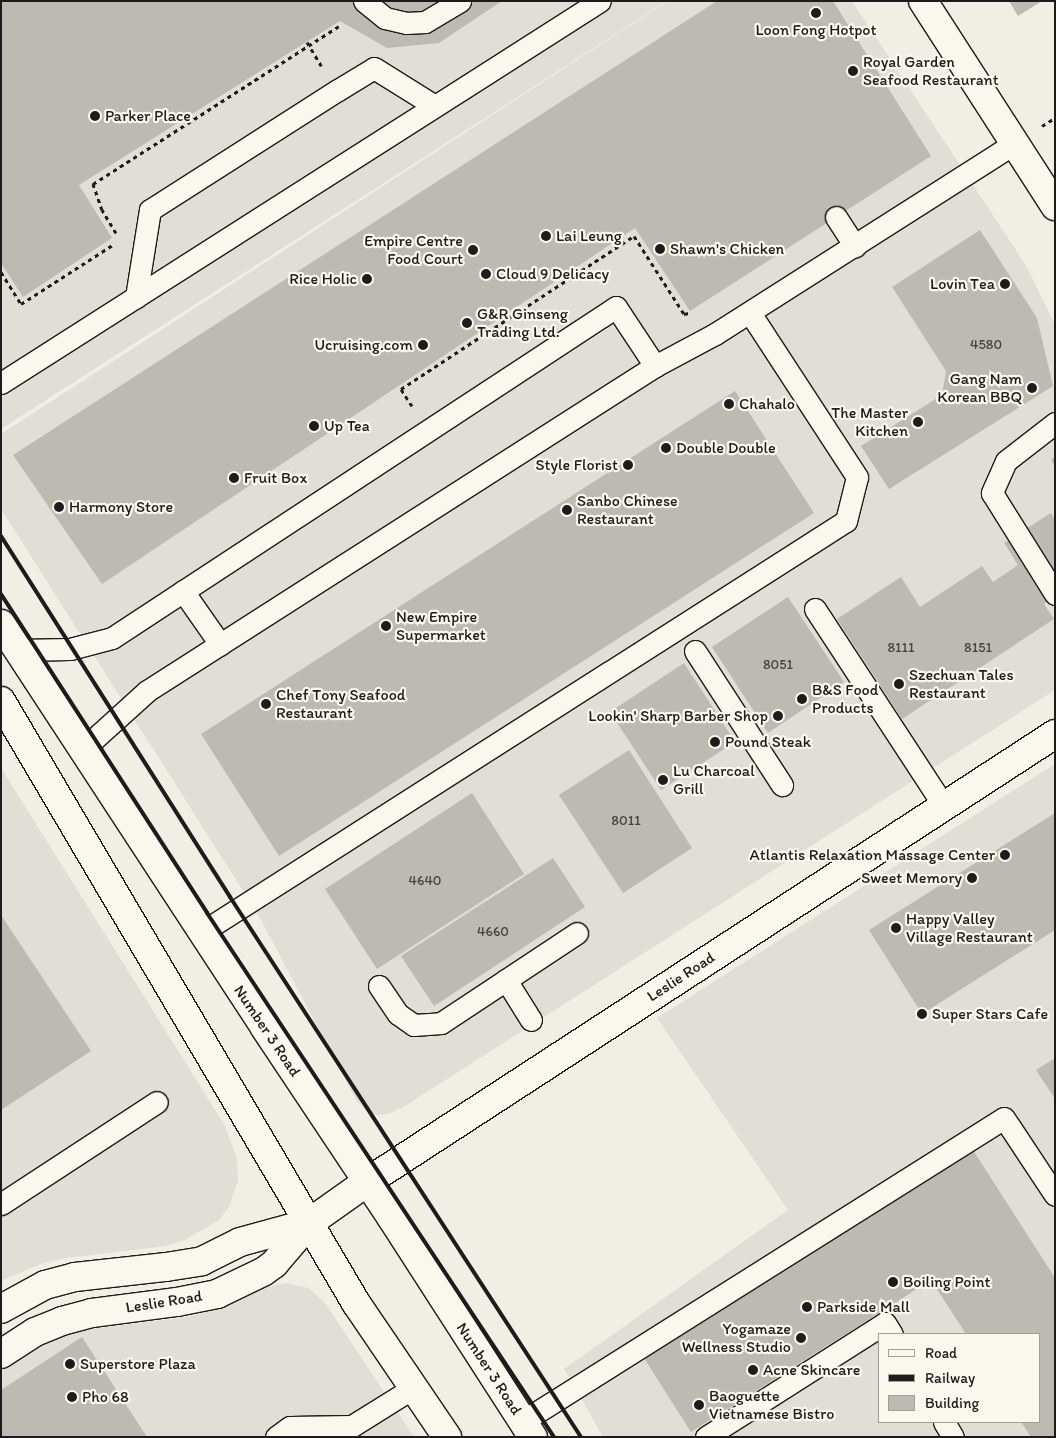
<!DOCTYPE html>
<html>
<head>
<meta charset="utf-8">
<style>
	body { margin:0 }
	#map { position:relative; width:1056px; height:1438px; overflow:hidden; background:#f2eee4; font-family:Itim,sans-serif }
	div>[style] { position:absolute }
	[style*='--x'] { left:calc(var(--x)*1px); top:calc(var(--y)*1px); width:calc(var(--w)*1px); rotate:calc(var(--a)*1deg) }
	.built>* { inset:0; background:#e2ded5 }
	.building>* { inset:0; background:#bdbab1 }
	.path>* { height:3px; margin-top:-1.5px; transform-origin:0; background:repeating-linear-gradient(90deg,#1c1c1c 0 4px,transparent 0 8px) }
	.roads { filter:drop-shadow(1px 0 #1c1c1c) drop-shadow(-1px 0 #1c1c1c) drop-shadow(0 1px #1c1c1c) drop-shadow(0 -1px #1c1c1c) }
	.service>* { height:21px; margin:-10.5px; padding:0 10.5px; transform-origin:10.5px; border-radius:10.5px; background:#fbf7ec }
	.tertiary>* { height:28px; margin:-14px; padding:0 14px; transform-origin:14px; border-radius:14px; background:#fbf7ec }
	.secondary>* { height:28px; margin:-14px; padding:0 14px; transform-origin:14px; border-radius:14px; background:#fbf7ec }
	.rail>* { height:4px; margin:-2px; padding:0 2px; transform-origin:2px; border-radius:2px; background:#1c1c1c }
	.dots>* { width:14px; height:14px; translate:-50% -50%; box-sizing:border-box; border:2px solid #fbf7ec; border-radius:50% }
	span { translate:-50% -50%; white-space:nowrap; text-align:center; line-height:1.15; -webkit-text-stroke:4.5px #fbf7ec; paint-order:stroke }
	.number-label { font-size:14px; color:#444441 }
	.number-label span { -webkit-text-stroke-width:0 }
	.poi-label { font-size:16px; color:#1c1c1c }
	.left { translate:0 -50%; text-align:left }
	.right { translate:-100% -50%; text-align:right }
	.street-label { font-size:16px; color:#1c1c1c }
	.frame { position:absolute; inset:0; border:2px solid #1c1c1c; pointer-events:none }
	.legend { position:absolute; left:878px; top:1333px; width:162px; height:90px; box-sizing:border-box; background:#fbf7ec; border:1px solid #a29f99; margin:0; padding:6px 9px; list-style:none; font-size:15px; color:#1c1c1c }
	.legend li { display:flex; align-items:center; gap:10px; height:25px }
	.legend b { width:25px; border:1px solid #a29f99 }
</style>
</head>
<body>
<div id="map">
	<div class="built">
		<div style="clip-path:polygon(1px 1px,667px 1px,1px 429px)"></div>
		<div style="clip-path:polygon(668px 1px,852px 1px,1027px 267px,1055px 325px,1055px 690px,405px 1106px,388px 1114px,376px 1115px,365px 1109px,356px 1100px,259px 916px,1px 509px,1px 434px)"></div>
		<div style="clip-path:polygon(evenodd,1055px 764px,1055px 1437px,603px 1437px,564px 1369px,788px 1210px,657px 1018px,1055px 764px,880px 1334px,1040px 1334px,1040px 1422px,880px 1422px,880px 1334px)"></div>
		<div style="clip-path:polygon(1px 768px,225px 1126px,237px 1159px,238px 1180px,229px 1207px,219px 1220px,185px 1240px,166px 1246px,66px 1258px,43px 1263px,1px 1281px)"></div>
		<div style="clip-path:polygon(285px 1283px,309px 1288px,325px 1303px,414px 1437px,1px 1437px,1px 1369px,57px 1337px,85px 1330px,186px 1317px,215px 1310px,264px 1288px)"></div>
	</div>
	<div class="building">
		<div style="clip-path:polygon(1px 1px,502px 1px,439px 43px,387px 48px,340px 21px,79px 185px,112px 238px,23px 297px,1px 263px)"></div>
		<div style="clip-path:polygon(717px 1px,833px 1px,931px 156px,690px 311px,635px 228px,102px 584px,13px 455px)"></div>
		<div style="clip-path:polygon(1009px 1px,1042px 1px,1018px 16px)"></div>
		<div style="clip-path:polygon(980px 230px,1037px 318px,1053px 386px,889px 489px,861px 446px,942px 395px,946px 371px,892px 287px)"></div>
		<div style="clip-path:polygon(735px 391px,814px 513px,279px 856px,201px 734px)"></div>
		<div style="clip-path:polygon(1055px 456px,1055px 467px,1051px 460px)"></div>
		<div style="clip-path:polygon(1051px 513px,1055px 520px,1055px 597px,1044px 604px,1054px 619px,902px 719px,837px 619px,901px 577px,920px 607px,982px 566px,993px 582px,1018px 565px,1004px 543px)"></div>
		<div style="clip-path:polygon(788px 597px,844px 682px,768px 733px,712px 647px)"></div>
		<div style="clip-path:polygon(684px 663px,735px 742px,661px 790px,610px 712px)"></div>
		<div style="clip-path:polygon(629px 750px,692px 848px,623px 893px,559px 795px)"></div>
		<div style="clip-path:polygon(472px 793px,524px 874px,377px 969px,325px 889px)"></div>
		<div style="clip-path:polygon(1055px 813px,1055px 930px,922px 1014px,869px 930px)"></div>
		<div style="clip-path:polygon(553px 858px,585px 907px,434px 1006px,401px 956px)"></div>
		<div style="clip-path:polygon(1px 915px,91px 1051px,1px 1110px)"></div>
		<div style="clip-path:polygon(1055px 1058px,1055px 1099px,1036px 1070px)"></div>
		<div style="clip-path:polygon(973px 1150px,1055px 1278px,1055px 1437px,1031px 1437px,1021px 1422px,1040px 1422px,1040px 1334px,966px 1334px,931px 1280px,691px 1432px,644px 1358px)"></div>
		<div style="clip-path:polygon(82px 1337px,147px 1437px,1px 1437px,1px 1390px)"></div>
	</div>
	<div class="path">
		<div style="--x:307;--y:42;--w:29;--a:59"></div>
		<div style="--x:1042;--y:126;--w:15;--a:-32"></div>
		<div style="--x:116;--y:233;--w:27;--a:-121"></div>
		<div style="--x:102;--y:210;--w:28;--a:-109"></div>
		<div style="--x:93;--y:184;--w:292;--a:-32.7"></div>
		<div style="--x:1;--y:272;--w:38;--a:58"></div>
		<div style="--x:21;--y:304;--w:111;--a:-32.8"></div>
		<div style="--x:412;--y:406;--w:20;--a:-123"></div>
		<div style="--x:401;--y:389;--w:279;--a:-33.3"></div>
		<div style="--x:634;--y:236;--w:93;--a:57.3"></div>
		<div style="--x:684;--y:314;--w:5;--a:-11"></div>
	</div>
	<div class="roads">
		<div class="service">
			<div style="--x:364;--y:1;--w:27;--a:39"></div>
			<div style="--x:385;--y:18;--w:22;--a:13"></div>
			<div style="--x:406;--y:23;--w:19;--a:-3"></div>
			<div style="--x:425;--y:22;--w:41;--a:-31"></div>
			<div style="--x:836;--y:217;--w:35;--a:57"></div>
			<div style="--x:136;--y:297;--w:88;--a:-80.9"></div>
			<div style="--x:150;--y:210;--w:223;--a:-32.6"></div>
			<div style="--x:338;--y:90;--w:42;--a:-31.4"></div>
			<div style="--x:374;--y:68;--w:72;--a:31.9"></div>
			<div style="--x:1;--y:383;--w:710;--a:-32.53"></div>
			<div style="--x:1055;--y:423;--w:62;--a:142.2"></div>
			<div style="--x:1006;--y:461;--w:35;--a:114"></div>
			<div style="--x:992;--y:493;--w:119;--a:58"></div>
			<div style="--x:183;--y:591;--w:65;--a:55.1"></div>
			<div style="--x:815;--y:609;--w:235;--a:56.8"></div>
			<div style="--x:17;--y:650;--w:53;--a:-1.1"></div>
			<div style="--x:70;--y:649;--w:43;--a:-14.7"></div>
			<div style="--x:112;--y:638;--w:603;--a:-33.29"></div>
			<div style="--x:616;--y:307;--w:71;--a:56.5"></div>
			<div style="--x:695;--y:651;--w:160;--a:57"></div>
			<div style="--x:82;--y:750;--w:88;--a:-42.2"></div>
			<div style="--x:147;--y:691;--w:603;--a:-32.61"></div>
			<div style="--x:655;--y:366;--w:68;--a:-28.1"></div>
			<div style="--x:715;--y:334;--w:357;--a:-32.5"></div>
			<div style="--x:202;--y:932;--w:764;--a:-32.55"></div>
			<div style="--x:846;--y:521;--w:45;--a:-76"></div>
			<div style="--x:857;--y:477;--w:196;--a:-123.1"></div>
			<div style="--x:506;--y:980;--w:85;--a:-33.5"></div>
			<div style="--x:379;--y:986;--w:34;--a:56"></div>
			<div style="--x:398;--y:1014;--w:19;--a:35"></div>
			<div style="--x:414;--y:1025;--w:27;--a:-4"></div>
			<div style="--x:441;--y:1023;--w:78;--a:-33.5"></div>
			<div style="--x:506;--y:980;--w:47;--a:58"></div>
			<div style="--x:1;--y:1204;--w:186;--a:-33.2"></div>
			<div style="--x:523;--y:1421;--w:568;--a:-32.21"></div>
			<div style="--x:1004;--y:1118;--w:92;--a:56.5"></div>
			<div style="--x:944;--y:1422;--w:17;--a:59"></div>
			<div style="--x:276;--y:1437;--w:17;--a:-36"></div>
			<div style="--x:290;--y:1427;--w:62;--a:-0.9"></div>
			<div style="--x:352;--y:1426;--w:72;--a:-31.9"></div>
			<div style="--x:706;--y:1437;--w:212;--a:-32.5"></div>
			<div style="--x:885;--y:1323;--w:13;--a:58"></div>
		</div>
		<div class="tertiary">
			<div style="--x:923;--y:1;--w:244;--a:57.2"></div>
			<div style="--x:1;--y:1309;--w:50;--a:-28.6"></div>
			<div style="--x:45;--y:1285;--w:31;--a:-15"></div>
			<div style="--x:75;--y:1277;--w:92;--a:-6.3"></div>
			<div style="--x:166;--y:1267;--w:36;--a:-9"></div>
			<div style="--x:202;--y:1261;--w:42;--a:-26.6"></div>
			<div style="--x:240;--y:1242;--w:72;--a:-15.4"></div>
			<div style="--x:1;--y:1354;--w:40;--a:-32.9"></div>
			<div style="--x:35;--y:1332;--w:29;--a:-22"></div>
			<div style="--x:62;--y:1321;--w:31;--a:-15"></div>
			<div style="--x:92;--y:1313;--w:86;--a:-7.4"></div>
			<div style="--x:177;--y:1302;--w:41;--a:-11.3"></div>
			<div style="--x:217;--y:1294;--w:51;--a:-25.6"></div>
			<div style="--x:263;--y:1272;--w:14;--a:-36"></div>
			<div style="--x:274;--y:1264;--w:54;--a:-49.5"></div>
			<div style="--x:309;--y:1223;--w:71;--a:-35.3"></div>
			<div style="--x:367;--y:1182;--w:821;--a:-33.07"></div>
		</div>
		<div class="secondary">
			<div style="--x:1;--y:624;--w:483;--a:56.8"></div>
			<div style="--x:265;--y:1028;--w:227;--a:56.3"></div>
			<div style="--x:391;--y:1217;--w:262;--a:57.2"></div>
			<div style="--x:1;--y:701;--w:699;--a:59.47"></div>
			<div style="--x:356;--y:1303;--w:162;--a:55.8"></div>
		</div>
	</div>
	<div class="rail">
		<div style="--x:1;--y:536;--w:428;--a:57.6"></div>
		<div style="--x:230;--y:897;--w:644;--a:56.98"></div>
		<div style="--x:1;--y:594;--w:380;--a:57.1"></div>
		<div style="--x:207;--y:913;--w:628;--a:56.49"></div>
	</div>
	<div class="dots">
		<div style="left:816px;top:13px;background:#1c1c1c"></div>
		<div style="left:853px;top:71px;background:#1c1c1c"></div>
		<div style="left:95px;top:116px;background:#1c1c1c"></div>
		<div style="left:546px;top:236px;background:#1c1c1c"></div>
		<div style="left:660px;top:249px;background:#1c1c1c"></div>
		<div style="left:473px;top:250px;background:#1c1c1c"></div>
		<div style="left:486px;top:274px;background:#1c1c1c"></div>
		<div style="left:367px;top:279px;background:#1c1c1c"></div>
		<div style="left:1005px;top:284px;background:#1c1c1c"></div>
		<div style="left:467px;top:323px;background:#1c1c1c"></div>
		<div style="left:423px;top:345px;background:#1c1c1c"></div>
		<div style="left:1032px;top:388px;background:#1c1c1c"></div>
		<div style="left:729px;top:404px;background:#1c1c1c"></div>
		<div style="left:918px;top:422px;background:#1c1c1c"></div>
		<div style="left:314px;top:426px;background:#1c1c1c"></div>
		<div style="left:666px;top:448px;background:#1c1c1c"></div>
		<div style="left:628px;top:465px;background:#1c1c1c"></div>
		<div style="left:234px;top:478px;background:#1c1c1c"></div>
		<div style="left:59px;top:507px;background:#1c1c1c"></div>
		<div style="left:567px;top:510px;background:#1c1c1c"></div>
		<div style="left:386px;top:626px;background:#1c1c1c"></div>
		<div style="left:899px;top:684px;background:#1c1c1c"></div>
		<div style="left:802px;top:699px;background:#1c1c1c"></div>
		<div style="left:266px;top:704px;background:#1c1c1c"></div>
		<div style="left:778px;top:716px;background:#1c1c1c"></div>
		<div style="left:715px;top:742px;background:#1c1c1c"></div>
		<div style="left:663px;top:780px;background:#1c1c1c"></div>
		<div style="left:1005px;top:855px;background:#1c1c1c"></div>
		<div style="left:972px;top:878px;background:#1c1c1c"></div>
		<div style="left:896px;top:928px;background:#1c1c1c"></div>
		<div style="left:922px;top:1014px;background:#1c1c1c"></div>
		<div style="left:893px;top:1282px;background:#1c1c1c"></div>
		<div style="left:807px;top:1307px;background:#1c1c1c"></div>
		<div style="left:801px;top:1338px;background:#1c1c1c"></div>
		<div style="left:70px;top:1364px;background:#1c1c1c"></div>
		<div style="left:753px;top:1370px;background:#1c1c1c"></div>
		<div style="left:72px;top:1397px;background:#1c1c1c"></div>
		<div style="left:699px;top:1405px;background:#1c1c1c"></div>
	</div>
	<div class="number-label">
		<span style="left:986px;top:345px">4580</span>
		<span style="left:901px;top:648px">8111</span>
		<span style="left:978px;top:648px">8151</span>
		<span style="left:778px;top:665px">8051</span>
		<span style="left:626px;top:821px">8011</span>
		<span style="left:425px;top:881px">4640</span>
		<span style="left:493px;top:932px">4660</span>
	</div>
	<div class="poi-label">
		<span style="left:816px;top:30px">Loon Fong Hotpot</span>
		<span class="left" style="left:863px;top:71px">Royal Garden<br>Seafood Restaurant</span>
		<span class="left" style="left:105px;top:116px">Parker Place</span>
		<span class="left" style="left:556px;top:236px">Lai Leung</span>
		<span class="right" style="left:463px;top:250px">Empire Centre<br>Food Court</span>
		<span class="left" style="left:670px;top:249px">Shawn's Chicken</span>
		<span class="left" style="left:496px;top:274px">Cloud 9 Delicacy</span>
		<span class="right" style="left:357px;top:279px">Rice Holic</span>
		<span class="right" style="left:995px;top:284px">Lovin Tea</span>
		<span class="left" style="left:477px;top:323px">G&amp;R Ginseng<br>Trading Ltd.</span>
		<span class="right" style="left:413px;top:345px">Ucruising.com</span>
		<span class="right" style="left:1022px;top:388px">Gang Nam<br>Korean BBQ</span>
		<span class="left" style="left:739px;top:404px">Chahalo</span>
		<span class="right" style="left:908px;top:422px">The Master<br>Kitchen</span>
		<span class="left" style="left:324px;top:426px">Up Tea</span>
		<span class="left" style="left:676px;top:448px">Double Double</span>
		<span class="right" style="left:618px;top:465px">Style Florist</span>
		<span class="left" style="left:244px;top:478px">Fruit Box</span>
		<span class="left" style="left:577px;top:510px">Sanbo Chinese<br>Restaurant</span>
		<span class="left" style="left:69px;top:507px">Harmony Store</span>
		<span class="left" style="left:396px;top:626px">New Empire<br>Supermarket</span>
		<span class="left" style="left:909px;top:684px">Szechuan Tales<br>Restaurant</span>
		<span class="left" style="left:812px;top:699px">B&amp;S Food<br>Products</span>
		<span class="left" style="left:276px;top:704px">Chef Tony Seafood<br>Restaurant</span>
		<span class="right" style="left:768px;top:716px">Lookin' Sharp Barber Shop</span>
		<span class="left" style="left:725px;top:742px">Pound Steak</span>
		<span class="left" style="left:673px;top:780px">Lu Charcoal<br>Grill</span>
		<span class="right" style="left:995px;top:855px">Atlantis Relaxation Massage Center</span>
		<span class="right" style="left:962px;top:878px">Sweet Memory</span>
		<span class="left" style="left:906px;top:928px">Happy Valley<br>Village Restaurant</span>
		<span class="left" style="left:932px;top:1014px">Super Stars Cafe</span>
		<span class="left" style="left:903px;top:1282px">Boiling Point</span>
		<span class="left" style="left:817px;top:1307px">Parkside Mall</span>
		<span class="right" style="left:791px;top:1338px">Yogamaze<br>Wellness Studio</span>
		<span class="left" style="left:80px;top:1364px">Superstore Plaza</span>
		<span class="left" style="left:763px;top:1370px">Acne Skincare</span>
		<span class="left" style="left:709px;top:1405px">Baoguette<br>Vietnamese Bistro</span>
		<span class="left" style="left:82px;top:1397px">Pho 68</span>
	</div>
	<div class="street-label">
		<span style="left:681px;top:977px;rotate:-33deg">Leslie Road</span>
		<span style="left:267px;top:1031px;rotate:56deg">Number 3 Road</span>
		<span style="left:164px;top:1302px;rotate:-9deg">Leslie Road</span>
		<span style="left:489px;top:1369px;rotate:57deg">Number 3 Road</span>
	</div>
	<div class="frame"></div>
	<ul class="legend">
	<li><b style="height:6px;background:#fbf7ec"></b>Road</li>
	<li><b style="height:6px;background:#1c1c1c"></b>Railway</li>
	<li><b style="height:14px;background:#bdbab1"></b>Building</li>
	</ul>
</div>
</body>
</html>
